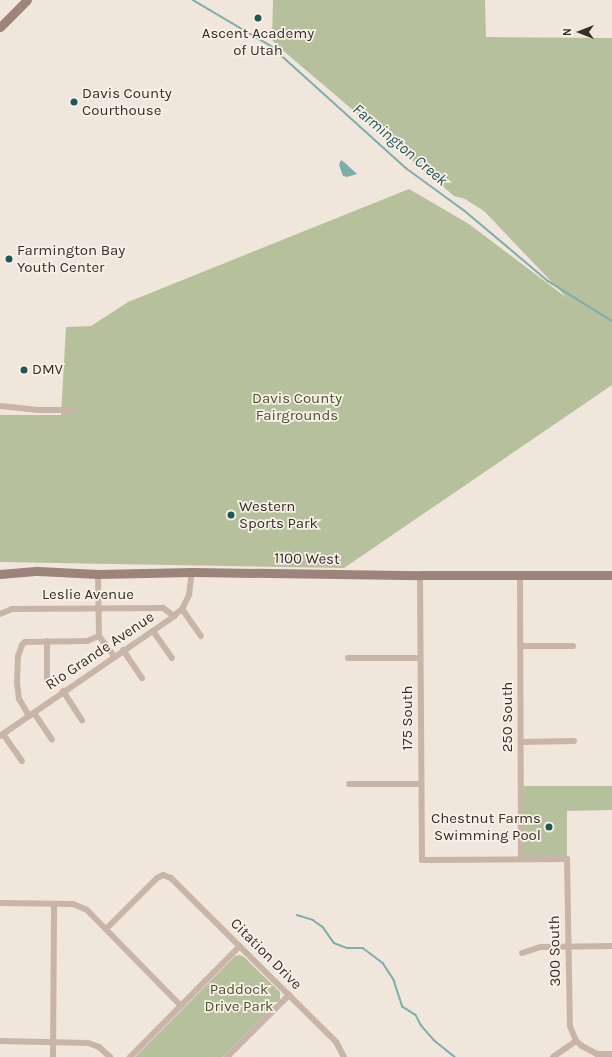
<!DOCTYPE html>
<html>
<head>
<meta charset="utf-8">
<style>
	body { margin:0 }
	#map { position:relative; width:612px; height:1057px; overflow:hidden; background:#f1e6dc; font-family:Karla,sans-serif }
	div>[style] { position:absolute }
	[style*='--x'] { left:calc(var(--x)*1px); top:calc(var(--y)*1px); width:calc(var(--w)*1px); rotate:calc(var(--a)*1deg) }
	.green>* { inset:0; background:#b6c09d }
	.water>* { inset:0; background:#7caeac }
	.stream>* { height:1.5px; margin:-0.75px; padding:0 0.75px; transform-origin:0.75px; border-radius:0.75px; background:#7caeac }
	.street>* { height:6px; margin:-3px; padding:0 3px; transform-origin:3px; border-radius:3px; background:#c9b5a8 }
	.secondary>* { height:9px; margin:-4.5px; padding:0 4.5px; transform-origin:4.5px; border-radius:4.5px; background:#9d847a }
	.dots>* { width:11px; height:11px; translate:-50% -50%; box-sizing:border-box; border:2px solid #f9f0e8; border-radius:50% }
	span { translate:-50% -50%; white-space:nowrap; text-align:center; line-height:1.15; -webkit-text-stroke:3.5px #f9f0e8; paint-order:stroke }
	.poi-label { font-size:15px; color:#362c28 }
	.left { translate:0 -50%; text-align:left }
	.right { translate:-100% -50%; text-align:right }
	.park-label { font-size:15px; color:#48542d }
	.street-label { font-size:15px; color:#362c28 }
	.water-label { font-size:16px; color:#1f5757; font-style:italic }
	.north { position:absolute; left:560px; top:12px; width:40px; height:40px; -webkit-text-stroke:3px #f9f0e8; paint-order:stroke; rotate:270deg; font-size:11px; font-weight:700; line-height:16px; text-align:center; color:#362c28 }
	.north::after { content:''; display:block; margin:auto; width:14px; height:18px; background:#362c28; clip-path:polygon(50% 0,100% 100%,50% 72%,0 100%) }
</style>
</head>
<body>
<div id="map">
	<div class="green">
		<div style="clip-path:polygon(273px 0,485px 0,486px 37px,612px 38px,612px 385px,344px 568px,0 562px,0 415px,61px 415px,66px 327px,91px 326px,128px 302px,409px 189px,469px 224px,567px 298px,484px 211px,465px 199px,454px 196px,280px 48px,272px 40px)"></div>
		<div style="clip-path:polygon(521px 786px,612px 786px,612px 810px,567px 811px,567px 859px,521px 859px)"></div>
		<div style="clip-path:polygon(240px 955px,244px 957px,280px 992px,280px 1000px,223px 1057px,135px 1057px,235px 956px)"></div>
	</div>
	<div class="water">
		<div style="clip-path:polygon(341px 160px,344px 162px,357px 174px,347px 177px,343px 176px,339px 165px)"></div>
	</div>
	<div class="stream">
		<div style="--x:193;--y:0;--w:91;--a:30.5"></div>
		<div style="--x:271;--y:46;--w:182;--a:42.1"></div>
		<div style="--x:406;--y:168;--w:73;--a:36.1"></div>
		<div style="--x:465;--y:211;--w:109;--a:40.1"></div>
		<div style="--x:548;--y:281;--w:75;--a:32"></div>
		<div style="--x:297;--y:915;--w:17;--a:17"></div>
		<div style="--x:313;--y:920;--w:12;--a:35"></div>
		<div style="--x:323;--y:927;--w:19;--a:55"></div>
		<div style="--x:334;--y:943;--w:14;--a:21"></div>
		<div style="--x:347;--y:948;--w:16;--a:0"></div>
		<div style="--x:363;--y:948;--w:25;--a:37"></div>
		<div style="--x:383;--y:963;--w:20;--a:57"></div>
		<div style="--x:394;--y:980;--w:28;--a:72"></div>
		<div style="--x:403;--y:1007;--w:15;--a:32"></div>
		<div style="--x:416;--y:1015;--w:11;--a:63"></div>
		<div style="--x:421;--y:1025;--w:20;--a:49"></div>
		<div style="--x:434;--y:1040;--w:27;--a:39"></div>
	</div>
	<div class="street">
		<div style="--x:0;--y:406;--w:39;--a:6"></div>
		<div style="--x:39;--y:410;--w:34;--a:0"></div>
		<div style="--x:98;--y:574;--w:62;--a:89.1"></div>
		<div style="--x:99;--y:636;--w:25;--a:53"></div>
		<div style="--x:420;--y:575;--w:285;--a:89.6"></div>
		<div style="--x:422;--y:860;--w:145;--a:-0.4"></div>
		<div style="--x:567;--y:859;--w:167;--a:89"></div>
		<div style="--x:570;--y:1026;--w:16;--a:68"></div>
		<div style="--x:576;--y:1041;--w:8;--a:40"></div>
		<div style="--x:582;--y:1046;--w:17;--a:28"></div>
		<div style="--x:597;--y:1054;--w:15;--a:0"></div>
		<div style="--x:520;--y:575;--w:284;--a:89.8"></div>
		<div style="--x:182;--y:609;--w:33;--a:55"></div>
		<div style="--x:0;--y:614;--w:13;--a:-23"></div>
		<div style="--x:12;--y:609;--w:151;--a:-0.4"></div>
		<div style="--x:163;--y:608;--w:14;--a:36"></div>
		<div style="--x:153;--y:631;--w:33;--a:55"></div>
		<div style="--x:47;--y:641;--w:39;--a:90"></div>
		<div style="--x:521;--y:646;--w:52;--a:0"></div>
		<div style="--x:123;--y:650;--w:34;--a:56"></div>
		<div style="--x:348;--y:658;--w:72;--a:0"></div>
		<div style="--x:63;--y:691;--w:35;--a:57"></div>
		<div style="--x:34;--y:713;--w:32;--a:56"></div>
		<div style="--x:29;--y:716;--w:20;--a:-120"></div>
		<div style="--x:19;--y:699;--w:17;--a:-97"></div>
		<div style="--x:17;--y:682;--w:26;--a:-88"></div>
		<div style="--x:18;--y:656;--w:12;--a:-70"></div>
		<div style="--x:22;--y:645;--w:4;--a:-45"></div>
		<div style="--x:25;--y:642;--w:62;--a:-0.9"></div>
		<div style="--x:87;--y:641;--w:13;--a:-23"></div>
		<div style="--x:3;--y:734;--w:33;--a:55"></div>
		<div style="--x:0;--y:736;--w:205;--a:-34.5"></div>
		<div style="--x:169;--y:620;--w:17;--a:-40"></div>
		<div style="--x:182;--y:609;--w:16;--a:-63"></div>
		<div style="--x:189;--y:595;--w:23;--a:-83"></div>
		<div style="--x:521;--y:742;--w:53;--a:-1.1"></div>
		<div style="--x:349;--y:784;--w:72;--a:0"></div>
		<div style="--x:0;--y:903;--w:73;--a:0.8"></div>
		<div style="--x:73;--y:904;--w:15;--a:23"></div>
		<div style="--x:87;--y:910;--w:134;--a:45.6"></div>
		<div style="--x:106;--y:929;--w:72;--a:-45"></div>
		<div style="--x:157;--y:878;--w:7;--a:-27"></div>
		<div style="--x:163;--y:875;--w:9;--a:21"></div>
		<div style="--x:171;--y:878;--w:233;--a:44.8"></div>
		<div style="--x:336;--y:1042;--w:17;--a:62"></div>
		<div style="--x:522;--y:953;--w:20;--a:-18"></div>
		<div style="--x:541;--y:947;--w:71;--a:-0.8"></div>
		<div style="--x:0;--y:1041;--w:88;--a:1.3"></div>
		<div style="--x:88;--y:1043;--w:12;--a:20"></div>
		<div style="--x:99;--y:1047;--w:15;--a:42"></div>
		<div style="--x:53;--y:1057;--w:153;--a:-89.6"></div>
		<div style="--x:130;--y:1057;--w:156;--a:-45.3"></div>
		<div style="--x:227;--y:1057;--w:88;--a:-45"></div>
		<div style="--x:553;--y:1057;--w:28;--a:-35"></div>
	</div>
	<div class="secondary">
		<div style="--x:0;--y:27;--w:38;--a:-45"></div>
		<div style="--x:0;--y:574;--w:38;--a:-5"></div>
		<div style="--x:38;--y:571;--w:60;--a:2.9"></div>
		<div style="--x:98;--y:574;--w:94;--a:-1.2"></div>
		<div style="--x:192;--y:572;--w:228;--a:0.8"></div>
		<div style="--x:420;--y:575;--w:192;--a:0"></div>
	</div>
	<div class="dots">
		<div style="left:258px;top:18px;background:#1f5757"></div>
		<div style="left:74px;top:102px;background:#1f5757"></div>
		<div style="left:9px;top:259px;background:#1f5757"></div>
		<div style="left:24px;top:370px;background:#1f5757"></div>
		<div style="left:231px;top:515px;background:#1f5757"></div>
		<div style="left:549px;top:827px;background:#1f5757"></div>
	</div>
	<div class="poi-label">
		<span style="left:258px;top:42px">Ascent Academy<br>of Utah</span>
		<span class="left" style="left:82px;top:102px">Davis County<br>Courthouse</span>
		<span class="left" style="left:17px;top:259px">Farmington Bay<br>Youth Center</span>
		<span class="left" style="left:32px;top:370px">DMV</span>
		<span class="left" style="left:239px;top:515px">Western<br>Sports Park</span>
		<span class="right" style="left:541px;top:827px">Chestnut Farms<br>Swimming Pool</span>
	</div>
	<div class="park-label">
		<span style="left:297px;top:407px">Davis County<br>Fairgrounds</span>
		<span style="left:239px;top:998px">Paddock<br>Drive Park</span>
	</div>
	<div class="street-label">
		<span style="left:307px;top:559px;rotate:1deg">1100 West</span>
		<span style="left:88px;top:595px">Leslie Avenue</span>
		<span style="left:100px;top:651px;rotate:-34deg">Rio Grande Avenue</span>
		<span style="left:508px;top:717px;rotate:-90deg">250 South</span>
		<span style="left:408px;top:718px;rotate:-90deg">175 South</span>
		<span style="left:555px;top:951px;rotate:-91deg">300 South</span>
		<span style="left:266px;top:954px;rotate:45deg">Citation Drive</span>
	</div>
	<div class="water-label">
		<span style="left:400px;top:145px;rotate:40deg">Farmington Creek</span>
	</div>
	<div class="north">N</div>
</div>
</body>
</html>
